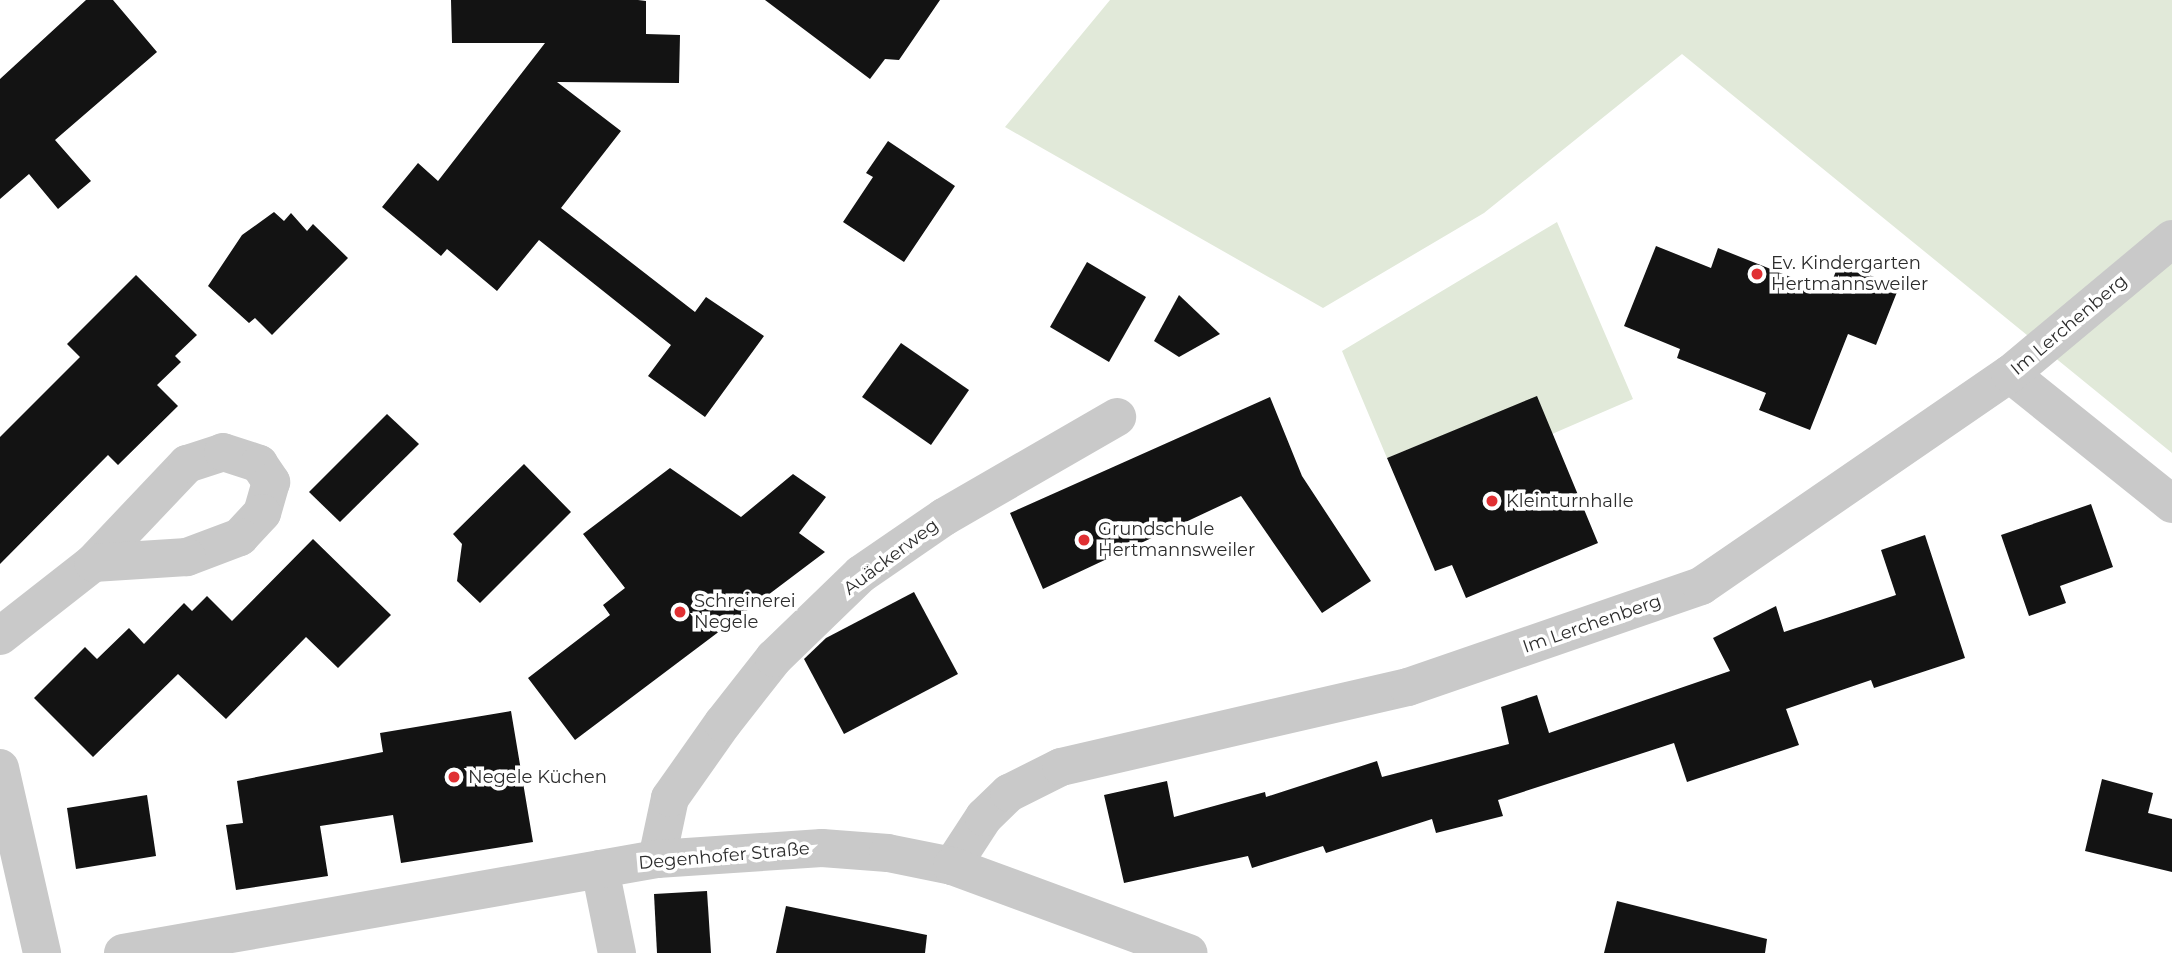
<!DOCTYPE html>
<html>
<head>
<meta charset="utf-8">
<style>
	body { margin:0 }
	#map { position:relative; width:2172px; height:953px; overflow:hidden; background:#fff; font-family:Montserrat,sans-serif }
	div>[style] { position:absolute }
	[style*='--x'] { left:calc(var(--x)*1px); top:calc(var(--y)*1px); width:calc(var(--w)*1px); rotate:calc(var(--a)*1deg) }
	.green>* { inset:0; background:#e1e9d9 }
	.building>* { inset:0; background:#131313 }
	.minor>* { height:38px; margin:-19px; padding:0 19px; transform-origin:19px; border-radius:19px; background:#c9c9c9 }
	.dots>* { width:19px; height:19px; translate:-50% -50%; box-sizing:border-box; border:4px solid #fff; border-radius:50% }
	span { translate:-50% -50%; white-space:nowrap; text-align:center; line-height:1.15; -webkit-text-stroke:7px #fff; paint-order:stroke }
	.poi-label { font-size:18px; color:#2c2c2c }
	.left { translate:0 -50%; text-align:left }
	.street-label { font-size:18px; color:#2c2c2c }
</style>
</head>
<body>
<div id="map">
	<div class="green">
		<div style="clip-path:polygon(1110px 0,2172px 0,2172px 453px,1682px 54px,1484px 213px,1323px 308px,1005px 127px)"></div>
		<div style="clip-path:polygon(1557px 222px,1633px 399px,1552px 434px,1537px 397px,1387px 458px,1342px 351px)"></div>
	</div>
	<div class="building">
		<div style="clip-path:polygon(86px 0,113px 0,157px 52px,55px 140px,91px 181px,58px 209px,29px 174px,0 199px,0 79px)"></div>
		<div style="clip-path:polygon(451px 0,638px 0,646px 1px,646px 34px,680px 35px,679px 83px,557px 82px,621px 131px,561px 208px,695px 312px,706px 297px,764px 336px,705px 417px,648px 376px,671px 345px,539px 240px,497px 291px,447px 249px,441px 256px,382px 207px,418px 163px,438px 181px,545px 43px,452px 43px)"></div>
		<div style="clip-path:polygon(765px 0,940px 0,899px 60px,885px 59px,870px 79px)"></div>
		<div style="clip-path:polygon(888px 141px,955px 186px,904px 262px,843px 222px,873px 177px,866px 173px)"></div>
		<div style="clip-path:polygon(274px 212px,284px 221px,291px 213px,307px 231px,313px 224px,348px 258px,272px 335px,255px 318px,249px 323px,208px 286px,242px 235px)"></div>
		<div style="clip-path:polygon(1656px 246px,1711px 268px,1718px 248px,1828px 292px,1839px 263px,1899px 287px,1876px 345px,1848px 334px,1810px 430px,1759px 410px,1766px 393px,1677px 358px,1680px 349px,1624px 326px)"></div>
		<div style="clip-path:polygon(1087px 262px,1146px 297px,1109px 362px,1050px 327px)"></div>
		<div style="clip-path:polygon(136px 275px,197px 335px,175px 356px,181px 362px,157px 385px,178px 406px,118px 465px,108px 455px,0 564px,0 437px,80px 357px,67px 344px)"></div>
		<div style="clip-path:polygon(1179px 295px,1220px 334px,1179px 357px,1154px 341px)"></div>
		<div style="clip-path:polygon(901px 343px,969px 390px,931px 445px,862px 397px)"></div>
		<div style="clip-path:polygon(1537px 396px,1598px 543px,1466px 598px,1452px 565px,1435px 571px,1387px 458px)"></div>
		<div style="clip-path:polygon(1270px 397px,1302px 476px,1371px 581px,1322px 613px,1241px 496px,1043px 589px,1010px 513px)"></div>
		<div style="clip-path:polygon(387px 414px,419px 444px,340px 522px,309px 492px)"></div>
		<div style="clip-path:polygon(524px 464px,571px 512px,480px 603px,457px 581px,462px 544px,453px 534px)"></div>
		<div style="clip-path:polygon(670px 468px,741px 517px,793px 474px,826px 497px,799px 533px,825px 552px,575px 740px,528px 678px,610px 615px,603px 605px,625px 588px,583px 534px)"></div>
		<div style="clip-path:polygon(2091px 504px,2113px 567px,2060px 586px,2066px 603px,2029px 616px,2001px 535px)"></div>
		<div style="clip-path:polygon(1925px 535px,1965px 658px,1874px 688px,1871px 680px,1786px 709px,1799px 745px,1687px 782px,1674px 743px,1498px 800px,1503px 816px,1436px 833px,1432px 819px,1326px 853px,1323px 846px,1252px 868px,1248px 856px,1124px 883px,1104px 795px,1167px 781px,1174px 817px,1265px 792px,1266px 797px,1377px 761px,1382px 777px,1509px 744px,1501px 707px,1537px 695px,1549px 733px,1730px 671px,1713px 638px,1776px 606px,1784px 632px,1896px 595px,1881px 550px)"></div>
		<div style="clip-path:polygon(313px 539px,391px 615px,338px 668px,306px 637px,226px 719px,178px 674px,93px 757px,34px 698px,85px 647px,97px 659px,129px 628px,144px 644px,184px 603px,192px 611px,207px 596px,232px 621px)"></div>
		<div style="clip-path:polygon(914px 592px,958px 674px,844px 734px,804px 659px,826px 638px)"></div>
		<div style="clip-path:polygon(511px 711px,533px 842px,401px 863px,393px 815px,320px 826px,328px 876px,236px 890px,226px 825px,243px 823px,237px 781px,383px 752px,380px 733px)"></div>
		<div style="clip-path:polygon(2102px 779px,2153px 793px,2148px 813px,2172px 819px,2172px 872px,2085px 851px)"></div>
		<div style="clip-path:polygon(147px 795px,156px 856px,76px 869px,67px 808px)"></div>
		<div style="clip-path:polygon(707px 891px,711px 953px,657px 953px,654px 894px)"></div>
		<div style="clip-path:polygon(1617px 901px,1767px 939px,1765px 953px,1604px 953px)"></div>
		<div style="clip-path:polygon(786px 906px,927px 935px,925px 953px,776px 953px)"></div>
	</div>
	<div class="minor">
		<div style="--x:2010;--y:374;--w:208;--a:38.7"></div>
		<div style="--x:0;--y:636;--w:118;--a:-38.1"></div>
		<div style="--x:93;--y:563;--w:137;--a:-46.5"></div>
		<div style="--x:187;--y:464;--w:38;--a:-18"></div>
		<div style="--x:223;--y:452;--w:38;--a:18"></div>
		<div style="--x:259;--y:464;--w:22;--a:56"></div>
		<div style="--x:271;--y:482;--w:32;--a:106"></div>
		<div style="--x:262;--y:513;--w:33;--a:133"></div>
		<div style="--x:240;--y:537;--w:57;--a:159.3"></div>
		<div style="--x:187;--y:557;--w:94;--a:176.3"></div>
		<div style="--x:0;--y:768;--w:190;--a:77.2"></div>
		<div style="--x:657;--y:859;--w:62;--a:-78"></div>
		<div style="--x:670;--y:798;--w:92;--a:-54.8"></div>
		<div style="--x:723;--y:723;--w:83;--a:-51.9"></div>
		<div style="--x:774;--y:658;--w:121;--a:-44"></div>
		<div style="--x:861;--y:574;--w:101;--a:-34.5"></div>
		<div style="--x:944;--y:517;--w:200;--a:-30"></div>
		<div style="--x:952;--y:866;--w:59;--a:-56.9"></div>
		<div style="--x:984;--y:817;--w:35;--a:-44"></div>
		<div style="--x:1009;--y:793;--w:58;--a:-26.6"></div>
		<div style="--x:1061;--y:767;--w:356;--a:-13"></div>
		<div style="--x:1408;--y:687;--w:310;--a:-19"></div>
		<div style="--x:1701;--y:586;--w:375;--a:-34.5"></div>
		<div style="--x:2010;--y:374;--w:211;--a:-39.8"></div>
		<div style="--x:600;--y:869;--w:86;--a:78.6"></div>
		<div style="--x:123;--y:953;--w:542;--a:-9.98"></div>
		<div style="--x:657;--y:859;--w:165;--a:-3.8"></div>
		<div style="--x:822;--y:848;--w:66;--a:4.3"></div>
		<div style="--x:888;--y:853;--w:65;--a:11.5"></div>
		<div style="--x:952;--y:866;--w:252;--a:20.2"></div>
	</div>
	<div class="dots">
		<div style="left:1757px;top:274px;background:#e03033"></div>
		<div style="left:1492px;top:501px;background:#e03033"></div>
		<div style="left:1084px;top:540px;background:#e03033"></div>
		<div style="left:680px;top:612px;background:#e03033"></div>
		<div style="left:454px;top:777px;background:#e03033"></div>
	</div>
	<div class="poi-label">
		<span class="left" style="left:1771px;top:274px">Ev. Kindergarten<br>Hertmannsweiler</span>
		<span class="left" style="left:1506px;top:501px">Kleinturnhalle</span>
		<span class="left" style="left:1098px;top:540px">Grundschule<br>Hertmannsweiler</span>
		<span class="left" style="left:694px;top:612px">Schreinerei<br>Negele</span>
		<span class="left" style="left:468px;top:777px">Negele Küchen</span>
	</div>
	<div class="street-label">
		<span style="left:2069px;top:325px;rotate:-40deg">Im Lerchenberg</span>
		<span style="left:891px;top:557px;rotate:-37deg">Auäckerweg</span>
		<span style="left:1592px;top:624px;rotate:-19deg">Im Lerchenberg</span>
		<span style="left:724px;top:856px;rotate:-5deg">Degenhofer Straße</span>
	</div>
</div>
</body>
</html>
